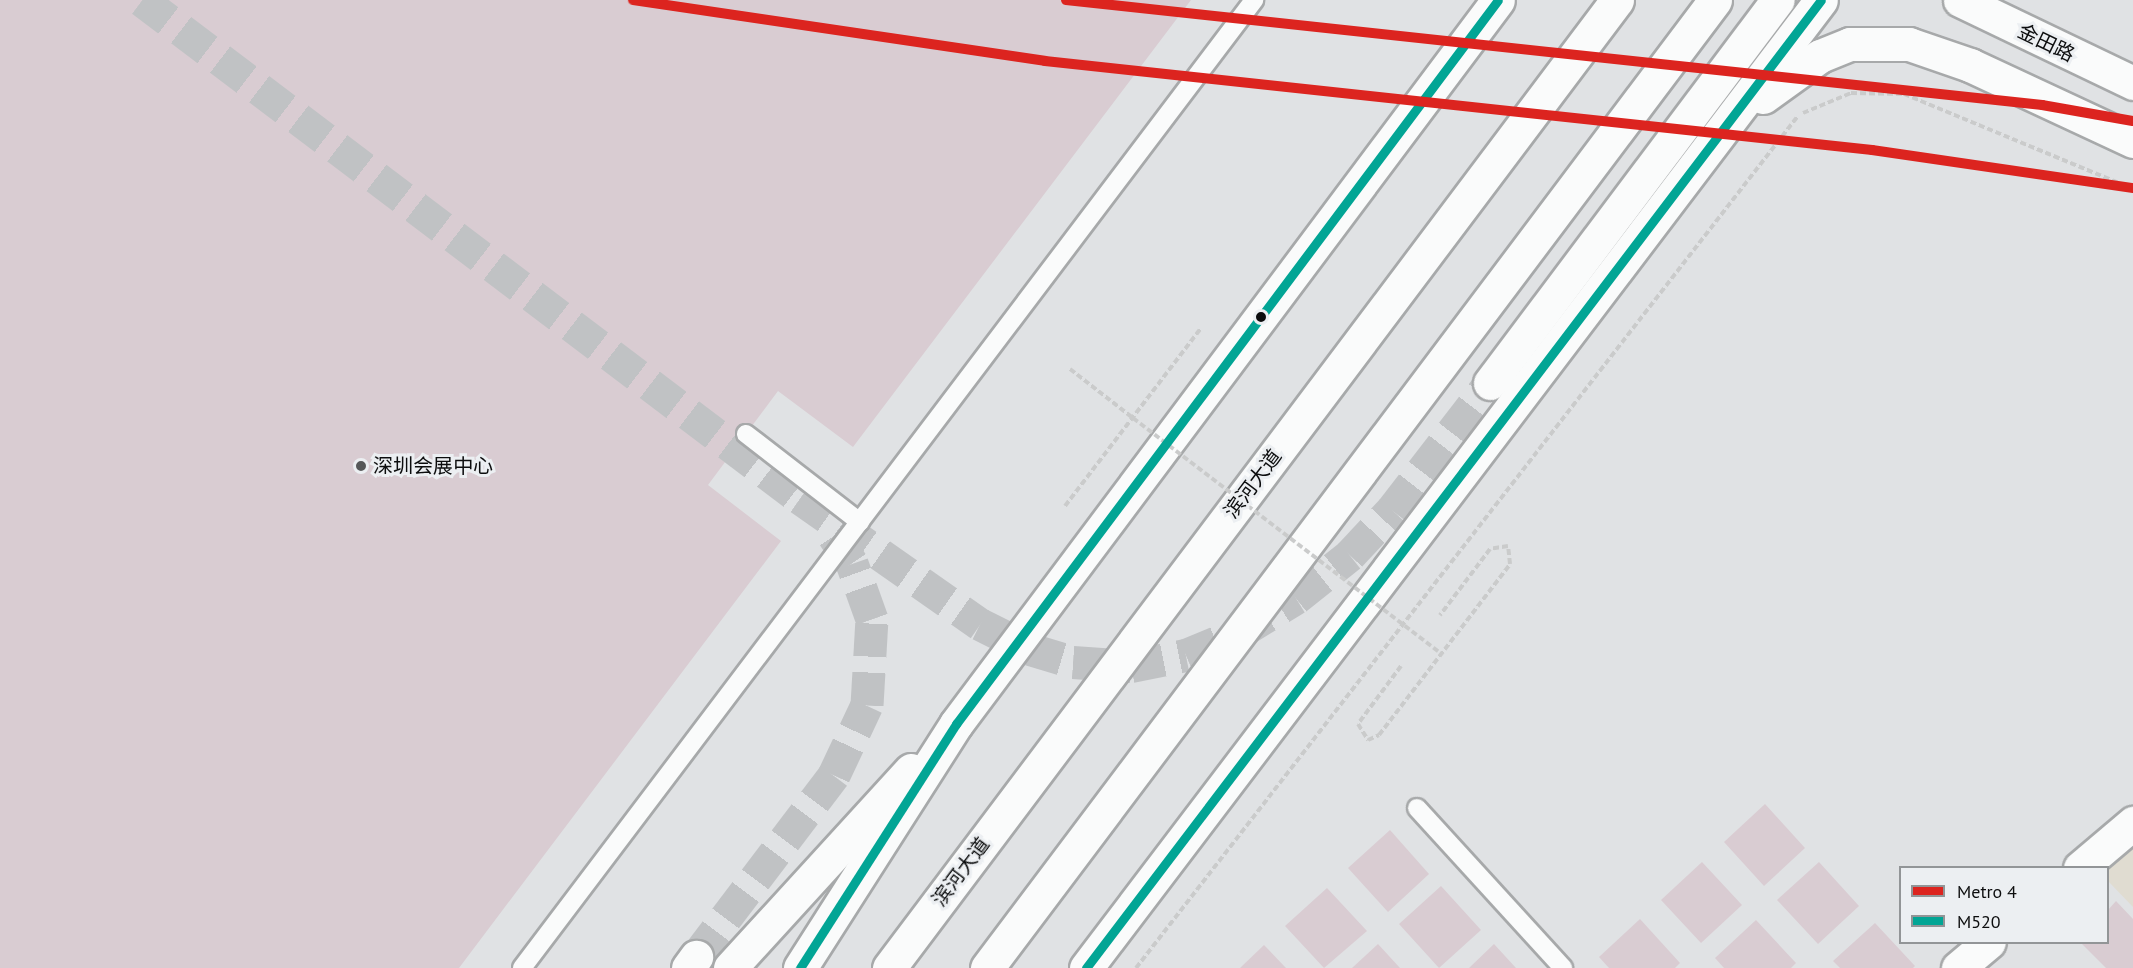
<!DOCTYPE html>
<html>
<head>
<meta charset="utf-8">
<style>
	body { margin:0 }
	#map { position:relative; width:2133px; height:968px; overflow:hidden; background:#e0e2e4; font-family:"PT Sans","Noto Sans SC",sans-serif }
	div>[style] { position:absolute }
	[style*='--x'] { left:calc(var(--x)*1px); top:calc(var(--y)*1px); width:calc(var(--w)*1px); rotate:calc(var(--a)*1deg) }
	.medical>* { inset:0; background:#e0dcd1 }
	.building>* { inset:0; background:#d9ccd2 }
	.tertiary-tunnel>* { height:33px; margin-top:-16.5px; transform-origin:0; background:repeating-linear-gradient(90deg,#c0c2c4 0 33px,transparent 0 49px) }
	.primary-tunnel>* { height:33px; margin-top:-16.5px; transform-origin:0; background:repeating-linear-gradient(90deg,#c0c2c4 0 33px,transparent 0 49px) }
	.path>* { height:4px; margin-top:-2px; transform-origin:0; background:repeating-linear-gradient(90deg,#cacbcb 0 6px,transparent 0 9px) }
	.roads { filter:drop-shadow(2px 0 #a7a9aa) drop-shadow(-2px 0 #a7a9aa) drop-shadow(0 2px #a7a9aa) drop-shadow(0 -2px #a7a9aa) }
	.service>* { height:18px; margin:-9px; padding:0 9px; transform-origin:9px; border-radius:9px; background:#fafbfb }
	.minor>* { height:33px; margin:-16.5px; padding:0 16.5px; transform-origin:16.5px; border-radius:16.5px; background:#fafbfb }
	.primary>* { height:33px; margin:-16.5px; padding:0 16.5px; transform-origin:16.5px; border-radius:16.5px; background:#fafbfb }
	.trunk>* { height:33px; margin:-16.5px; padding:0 16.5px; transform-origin:16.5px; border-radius:16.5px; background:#fafbfb }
	.path-bridge>* { height:4px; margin-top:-2px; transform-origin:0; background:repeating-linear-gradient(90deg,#cacbcb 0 6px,transparent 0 9px) }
	.bus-1>* { height:9px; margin:-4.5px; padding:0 4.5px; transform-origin:4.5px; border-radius:4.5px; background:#02a595 }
	.metro-1>* { height:10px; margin:-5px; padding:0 5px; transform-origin:5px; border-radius:5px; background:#dc241f }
	.dots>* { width:16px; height:16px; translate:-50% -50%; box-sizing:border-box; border:3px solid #eceff2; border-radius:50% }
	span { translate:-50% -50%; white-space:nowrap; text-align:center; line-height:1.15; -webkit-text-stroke:6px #eceff2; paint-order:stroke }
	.street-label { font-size:20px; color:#0c0d0e }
	.poi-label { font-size:20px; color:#0c0d0e }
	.left { translate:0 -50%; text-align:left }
	.legend { position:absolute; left:1899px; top:866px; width:210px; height:78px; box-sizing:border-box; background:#eceff2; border:2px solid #929597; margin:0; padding:8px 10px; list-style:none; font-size:18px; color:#0c0d0e }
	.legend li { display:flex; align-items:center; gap:12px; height:30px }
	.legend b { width:30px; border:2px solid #929597 }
</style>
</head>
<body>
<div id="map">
	<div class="medical">
		<div style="clip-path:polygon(2133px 834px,2133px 907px,2108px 881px,2108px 868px,2094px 867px)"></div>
	</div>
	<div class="building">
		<div style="clip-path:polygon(0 0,1191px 0,853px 447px,778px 391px,708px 485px,781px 541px,459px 968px,0 968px)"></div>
		<div style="clip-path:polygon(1765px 804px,1805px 848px,1764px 886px,1724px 842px)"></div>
		<div style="clip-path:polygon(1390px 830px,1429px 874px,1388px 912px,1348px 868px)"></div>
		<div style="clip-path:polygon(1702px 862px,1742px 905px,1701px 943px,1661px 900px)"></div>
		<div style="clip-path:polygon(1819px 862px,1859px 906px,1818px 944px,1777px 900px)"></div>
		<div style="clip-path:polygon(1441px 886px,1481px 930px,1439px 968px,1399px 924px)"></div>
		<div style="clip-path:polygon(1327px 888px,1367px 931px,1324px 968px,1285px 926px)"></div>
		<div style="clip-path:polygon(2116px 901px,2133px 919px,2133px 968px,2106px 968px,2080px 942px,2108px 942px,2108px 910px)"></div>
		<div style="clip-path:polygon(1640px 919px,1680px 963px,1675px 968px,1609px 968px,1599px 957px)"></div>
		<div style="clip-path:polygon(1756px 920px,1796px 963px,1791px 968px,1724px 968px,1715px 958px)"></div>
		<div style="clip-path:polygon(1875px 923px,1915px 966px,1913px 968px,1840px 968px,1833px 961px)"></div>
		<div style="clip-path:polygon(1378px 944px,1400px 968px,1352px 968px)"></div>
		<div style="clip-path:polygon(1494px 944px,1516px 968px,1469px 968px)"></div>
		<div style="clip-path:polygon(1264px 945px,1286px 968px,1240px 968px)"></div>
	</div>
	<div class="tertiary-tunnel">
		<div style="--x:142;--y:0;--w:825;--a:37.12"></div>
	</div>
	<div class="primary-tunnel">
		<div style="--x:800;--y:498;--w:220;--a:35"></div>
		<div style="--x:980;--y:624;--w:56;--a:26.6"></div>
		<div style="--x:1030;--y:649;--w:45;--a:16.8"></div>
		<div style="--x:1073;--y:662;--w:58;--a:3.9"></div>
		<div style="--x:1131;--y:666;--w:56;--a:-11.3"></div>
		<div style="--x:1186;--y:655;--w:57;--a:-22.5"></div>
		<div style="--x:1239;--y:633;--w:67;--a:-31.6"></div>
		<div style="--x:1296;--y:598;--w:69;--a:-38.5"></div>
		<div style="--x:1350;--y:555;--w:62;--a:-47"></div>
		<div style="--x:1392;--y:510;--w:160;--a:-52.3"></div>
		<div style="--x:696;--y:957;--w:228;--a:-52.8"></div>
		<div style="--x:834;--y:775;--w:77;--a:-64.8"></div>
		<div style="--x:867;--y:705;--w:86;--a:-86.7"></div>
		<div style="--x:872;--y:619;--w:59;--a:-109.7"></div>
		<div style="--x:852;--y:563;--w:43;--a:-123.7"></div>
	</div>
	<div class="path">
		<div style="--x:1803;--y:113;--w:52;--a:-22.6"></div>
		<div style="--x:1851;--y:93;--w:53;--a:1.1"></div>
		<div style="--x:1904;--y:94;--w:248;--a:22.5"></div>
		<div style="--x:1070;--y:369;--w:80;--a:37.9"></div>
		<div style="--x:1065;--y:506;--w:224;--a:-52.6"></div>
		<div style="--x:1401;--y:666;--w:72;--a:126.6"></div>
		<div style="--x:1358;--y:724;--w:19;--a:58"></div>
		<div style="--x:1368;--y:740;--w:12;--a:-24"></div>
		<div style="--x:1379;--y:735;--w:215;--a:-52.5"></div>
		<div style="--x:1510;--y:564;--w:18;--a:-96"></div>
		<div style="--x:1508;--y:546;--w:18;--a:171"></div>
		<div style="--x:1490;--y:549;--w:83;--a:127.1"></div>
		<div style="--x:1136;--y:968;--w:1078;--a:-52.16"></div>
	</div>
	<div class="roads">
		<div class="service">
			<div style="--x:746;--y:434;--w:144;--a:37.7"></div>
			<div style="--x:1417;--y:808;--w:217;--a:47.6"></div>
			<div style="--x:522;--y:968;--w:1214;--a:-52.9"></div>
		</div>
		<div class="minor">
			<div style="--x:2080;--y:868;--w:70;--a:-40.3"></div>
			<div style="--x:1958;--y:968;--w:40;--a:-40"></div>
		</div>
		<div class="primary">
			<div style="--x:1960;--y:0;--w:192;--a:25.6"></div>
			<div style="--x:1763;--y:97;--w:70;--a:-35.7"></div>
			<div style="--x:1820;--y:56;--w:32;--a:-22"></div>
			<div style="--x:1850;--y:44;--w:59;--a:0"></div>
			<div style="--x:1909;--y:44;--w:65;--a:19"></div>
			<div style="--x:1970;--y:65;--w:180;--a:25"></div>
			<div style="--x:1490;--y:383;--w:479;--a:-53.1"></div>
			<div style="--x:688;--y:968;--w:14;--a:-54"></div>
			<div style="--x:730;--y:968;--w:268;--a:-47.6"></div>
			<div style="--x:800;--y:968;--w:290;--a:-57.4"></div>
			<div style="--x:956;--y:724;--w:904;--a:-53.18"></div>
			<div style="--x:1086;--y:968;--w:1215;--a:-52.79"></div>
		</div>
		<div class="trunk">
			<div style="--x:889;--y:968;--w:1211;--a:-53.05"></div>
			<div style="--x:987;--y:968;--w:1211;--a:-53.05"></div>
		</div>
	</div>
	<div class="path-bridge">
		<div style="--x:1133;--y:418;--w:389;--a:37.4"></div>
	</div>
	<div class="bus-1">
		<div style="--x:800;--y:968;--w:290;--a:-57.4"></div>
		<div style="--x:956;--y:724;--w:904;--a:-53.18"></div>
		<div style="--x:1086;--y:968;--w:1215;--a:-52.79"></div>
	</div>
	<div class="metro-1">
		<div style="--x:633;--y:0;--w:416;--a:8.4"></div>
		<div style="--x:1045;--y:61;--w:832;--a:6.14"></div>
		<div style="--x:1872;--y:150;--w:264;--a:8.3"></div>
		<div style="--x:1066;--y:0;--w:982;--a:6.14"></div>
		<div style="--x:2042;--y:105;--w:92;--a:10"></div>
	</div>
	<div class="dots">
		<div style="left:1261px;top:317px;background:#0c0d0e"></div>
		<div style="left:361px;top:466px;background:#565859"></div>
	</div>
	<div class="street-label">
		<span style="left:2046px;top:43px;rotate:26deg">金田路</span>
		<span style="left:1253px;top:484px;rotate:-53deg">滨河大道</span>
		<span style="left:961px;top:872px;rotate:-53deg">滨河大道</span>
	</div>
	<div class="poi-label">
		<span class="left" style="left:373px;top:466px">深圳会展中心</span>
	</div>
	<ul class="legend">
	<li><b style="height:8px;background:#dc241f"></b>Metro 4</li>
	<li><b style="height:8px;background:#02a595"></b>M520</li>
	</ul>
</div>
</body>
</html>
